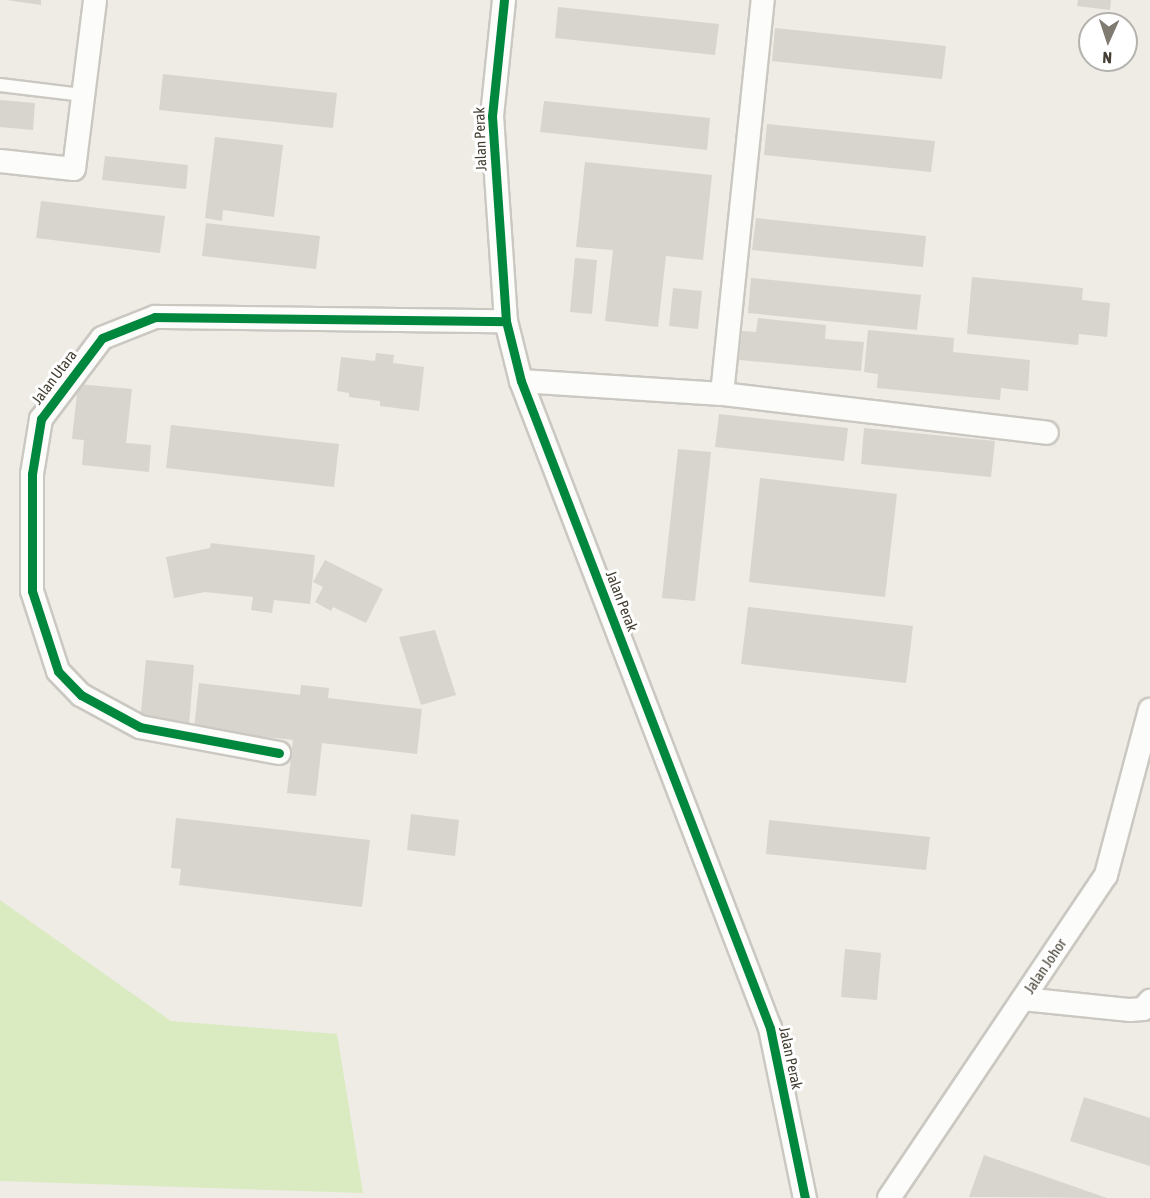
<!DOCTYPE html>
<html>
<head>
<meta charset="utf-8">
<style>
	body { margin:0 }
	#map { position:relative; width:1150px; height:1198px; overflow:hidden; background:#eeece5; font-family:"Asap Condensed",sans-serif }
	div>[style] { position:absolute }
	[style*='--x'] { left:calc(var(--x)*1px); top:calc(var(--y)*1px); width:calc(var(--w)*1px); rotate:calc(var(--a)*1deg) }
	.green>* { inset:0; background:#daebc2 }
	.building>* { inset:0; background:#d7d5ce }
	.roads { filter:drop-shadow(2px 0 #cac8c1) drop-shadow(-2px 0 #cac8c1) drop-shadow(0 2px #cac8c1) drop-shadow(0 -2px #cac8c1) }
	.service>* { height:12px; margin:-6px; padding:0 6px; transform-origin:6px; border-radius:6px; background:#fcfcfb }
	.minor>* { height:22px; margin:-11px; padding:0 11px; transform-origin:11px; border-radius:11px; background:#fcfcfb }
	.cycleway>* { height:9px; margin:-4.5px; padding:0 4.5px; transform-origin:4.5px; border-radius:4.5px; background:#00873e }
	span { translate:-50% -50%; white-space:nowrap; text-align:center; line-height:1.15; -webkit-text-stroke:6px #fff; paint-order:stroke }
	.street-label { font-size:15px; color:#443e32 }
	.north { position:absolute; left:1078px; top:12px; width:60px; height:60px; box-sizing:border-box; background:#fff; border:2px solid #b4b2ad; border-radius:50%; rotate:183deg; font-size:16px; font-weight:700; line-height:24px; text-align:center; color:#443e32 }
	.north::after { content:''; display:block; margin:auto; width:21px; height:27px; background:#807b71; clip-path:polygon(50% 0,100% 100%,50% 72%,0 100%) }
</style>
</head>
<body>
<div id="map">
	<div class="green">
		<div style="clip-path:polygon(0 900px,171px 1021px,337px 1034px,363px 1193px,0 1181px)"></div>
	</div>
	<div class="building">
		<div style="clip-path:polygon(6px 0,41px 0,41px 5px)"></div>
		<div style="clip-path:polygon(1078px 0,1111px 0,1110px 10px,1077px 6px)"></div>
		<div style="clip-path:polygon(558px 7px,719px 24px,715px 55px,555px 38px)"></div>
		<div style="clip-path:polygon(775px 28px,946px 46px,942px 79px,772px 61px)"></div>
		<div style="clip-path:polygon(163px 74px,337px 93px,333px 128px,159px 110px)"></div>
		<div style="clip-path:polygon(0 100px,35px 103px,33px 130px,0 127px)"></div>
		<div style="clip-path:polygon(544px 101px,710px 118px,707px 150px,540px 132px)"></div>
		<div style="clip-path:polygon(767px 124px,935px 141px,931px 172px,764px 155px)"></div>
		<div style="clip-path:polygon(215px 137px,283px 145px,274px 217px,223px 210px,222px 221px,205px 218px)"></div>
		<div style="clip-path:polygon(105px 156px,188px 165px,186px 189px,102px 180px)"></div>
		<div style="clip-path:polygon(585px 162px,712px 175px,703px 260px,666px 256px,658px 327px,605px 321px,613px 250px,576px 247px)"></div>
		<div style="clip-path:polygon(41px 201px,165px 216px,160px 253px,36px 238px)"></div>
		<div style="clip-path:polygon(756px 218px,926px 236px,923px 267px,752px 250px)"></div>
		<div style="clip-path:polygon(206px 223px,320px 236px,316px 269px,202px 256px)"></div>
		<div style="clip-path:polygon(575px 258px,597px 260px,592px 314px,570px 312px)"></div>
		<div style="clip-path:polygon(972px 277px,1083px 288px,1082px 300px,1110px 303px,1107px 337px,1079px 334px,1078px 345px,967px 334px)"></div>
		<div style="clip-path:polygon(751px 278px,921px 295px,917px 330px,748px 313px)"></div>
		<div style="clip-path:polygon(673px 288px,702px 291px,698px 329px,669px 326px)"></div>
		<div style="clip-path:polygon(758px 318px,826px 325px,825px 339px,864px 342px,861px 371px,739px 360px,742px 331px,756px 332px)"></div>
		<div style="clip-path:polygon(868px 330px,954px 338px,953px 352px,1030px 360px,1028px 391px,1001px 388px,1000px 400px,877px 388px,878px 374px,864px 372px)"></div>
		<div style="clip-path:polygon(376px 353px,394px 355px,393px 363px,424px 367px,419px 411px,380px 406px,380px 401px,349px 397px,349px 393px,337px 391px,341px 357px,375px 361px)"></div>
		<div style="clip-path:polygon(78px 384px,132px 389px,126px 443px,151px 445px,149px 472px,82px 465px,84px 440px,72px 439px)"></div>
		<div style="clip-path:polygon(719px 414px,848px 428px,844px 461px,715px 447px)"></div>
		<div style="clip-path:polygon(171px 425px,339px 444px,334px 487px,166px 468px)"></div>
		<div style="clip-path:polygon(864px 428px,995px 441px,991px 477px,861px 464px)"></div>
		<div style="clip-path:polygon(678px 449px,711px 452px,695px 601px,662px 598px)"></div>
		<div style="clip-path:polygon(760px 478px,897px 494px,885px 597px,749px 582px)"></div>
		<div style="clip-path:polygon(211px 543px,315px 555px,310px 604px,274px 600px,272px 613px,251px 610px,253px 597px,205px 592px,174px 598px,166px 557px,210px 548px)"></div>
		<div style="clip-path:polygon(325px 560px,383px 589px,366px 623px,333px 607px,331px 611px,315px 602px,323px 587px,313px 582px)"></div>
		<div style="clip-path:polygon(748px 607px,913px 626px,906px 683px,741px 664px)"></div>
		<div style="clip-path:polygon(435px 630px,456px 695px,421px 705px,399px 637px)"></div>
		<div style="clip-path:polygon(146px 660px,194px 665px,189px 725px,140px 721px)"></div>
		<div style="clip-path:polygon(199px 683px,300px 695px,301px 685px,329px 688px,328px 698px,422px 709px,417px 754px,322px 743px,316px 796px,287px 793px,293px 740px,194px 729px)"></div>
		<div style="clip-path:polygon(411px 814px,459px 820px,455px 856px,407px 850px)"></div>
		<div style="clip-path:polygon(176px 818px,370px 840px,362px 907px,179px 885px,181px 869px,171px 868px)"></div>
		<div style="clip-path:polygon(769px 820px,930px 837px,926px 870px,766px 854px)"></div>
		<div style="clip-path:polygon(845px 949px,881px 953px,877px 1000px,841px 997px)"></div>
		<div style="clip-path:polygon(1084px 1097px,1150px 1118px,1150px 1166px,1070px 1141px)"></div>
		<div style="clip-path:polygon(984px 1155px,1107px 1198px,969px 1197px)"></div>
	</div>
	<div class="roads">
		<div class="service">
			<div style="--x:0;--y:85;--w:84;--a:6.9"></div>
		</div>
		<div class="minor">
			<div style="--x:504;--y:0;--w:117;--a:95.9"></div>
			<div style="--x:492;--y:116;--w:205;--a:86.1"></div>
			<div style="--x:506;--y:321;--w:62;--a:76"></div>
			<div style="--x:521;--y:381;--w:693;--a:68.95"></div>
			<div style="--x:770;--y:1028;--w:174;--a:78.4"></div>
			<div style="--x:0;--y:161;--w:74;--a:6.2"></div>
			<div style="--x:74;--y:169;--w:170;--a:-82.9"></div>
			<div style="--x:521;--y:381;--w:201;--a:3.7"></div>
			<div style="--x:722;--y:394;--w:327;--a:6.8"></div>
			<div style="--x:722;--y:394;--w:396;--a:-84.1"></div>
			<div style="--x:279;--y:753;--w:141;--a:-169.4"></div>
			<div style="--x:140;--y:727;--w:67;--a:-151.5"></div>
			<div style="--x:81;--y:695;--w:33;--a:-134"></div>
			<div style="--x:58;--y:671;--w:84;--a:-108"></div>
			<div style="--x:32;--y:591;--w:117;--a:-90"></div>
			<div style="--x:32;--y:474;--w:56;--a:-80.7"></div>
			<div style="--x:41;--y:419;--w:101;--a:-53"></div>
			<div style="--x:102;--y:338;--w:57;--a:-21.6"></div>
			<div style="--x:155;--y:317;--w:351;--a:0.7"></div>
			<div style="--x:1023;--y:999;--w:108;--a:5.9"></div>
			<div style="--x:1130;--y:1010;--w:13;--a:-4"></div>
			<div style="--x:1143;--y:1009;--w:11;--a:-49"></div>
			<div style="--x:889;--y:1198;--w:389;--a:-56.1"></div>
			<div style="--x:1106;--y:875;--w:171;--a:-75.1"></div>
		</div>
	</div>
	<div class="cycleway">
		<div style="--x:504;--y:0;--w:117;--a:95.9"></div>
		<div style="--x:492;--y:116;--w:205;--a:86.1"></div>
		<div style="--x:506;--y:321;--w:62;--a:76"></div>
		<div style="--x:521;--y:381;--w:693;--a:68.95"></div>
		<div style="--x:770;--y:1028;--w:174;--a:78.4"></div>
		<div style="--x:279;--y:753;--w:141;--a:-169.4"></div>
		<div style="--x:140;--y:727;--w:67;--a:-151.5"></div>
		<div style="--x:81;--y:695;--w:33;--a:-134"></div>
		<div style="--x:58;--y:671;--w:84;--a:-108"></div>
		<div style="--x:32;--y:591;--w:117;--a:-90"></div>
		<div style="--x:32;--y:474;--w:56;--a:-80.7"></div>
		<div style="--x:41;--y:419;--w:101;--a:-53"></div>
		<div style="--x:102;--y:338;--w:57;--a:-21.6"></div>
		<div style="--x:155;--y:317;--w:351;--a:0.7"></div>
	</div>
	<div class="street-label">
		<span style="left:480px;top:139px;rotate:-92deg">Jalan Perak</span>
		<span style="left:54px;top:377px;rotate:-53deg">Jalan Utara</span>
		<span style="left:622px;top:601px;rotate:69deg">Jalan Perak</span>
		<span style="left:1045px;top:966px;rotate:-56deg">Jalan Johor</span>
		<span style="left:791px;top:1058px;rotate:78deg">Jalan Perak</span>
	</div>
	<div class="north">N</div>
</div>
</body>
</html>
